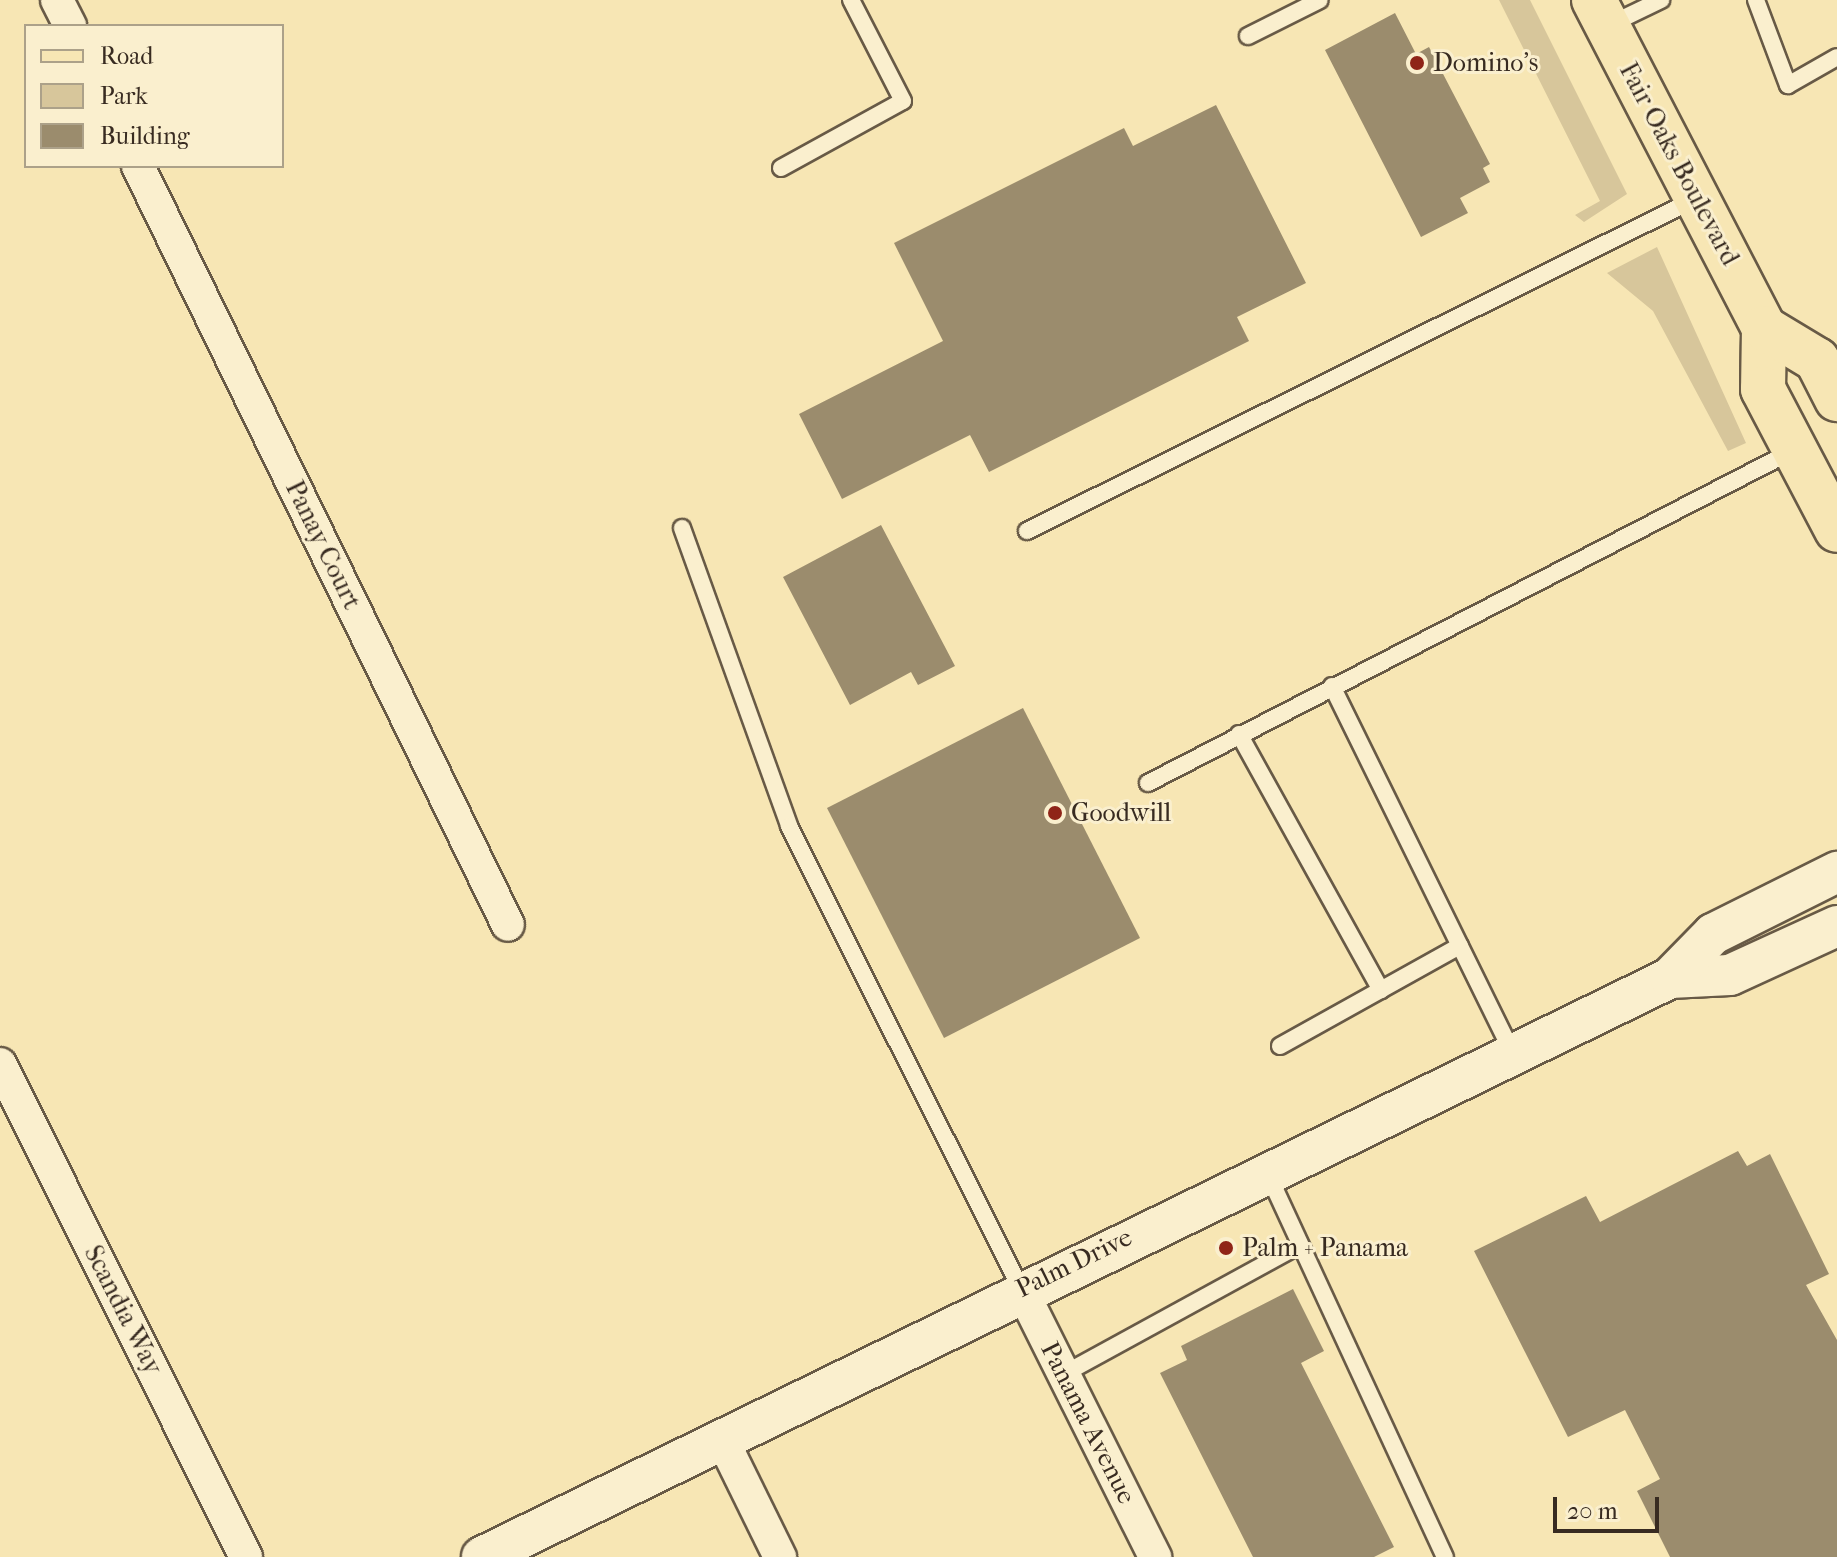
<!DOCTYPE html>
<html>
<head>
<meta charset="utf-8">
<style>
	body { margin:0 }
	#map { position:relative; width:1837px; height:1557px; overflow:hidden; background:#f7e6b4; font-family:"IM FELL French Canon",serif }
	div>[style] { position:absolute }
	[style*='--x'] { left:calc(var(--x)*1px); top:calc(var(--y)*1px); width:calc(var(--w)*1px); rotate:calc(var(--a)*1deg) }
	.green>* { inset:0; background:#d7c69b }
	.building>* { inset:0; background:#9b8c6d }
	.roads { filter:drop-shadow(2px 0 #685a46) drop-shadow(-2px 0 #685a46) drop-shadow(0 2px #685a46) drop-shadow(0 -2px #685a46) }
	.service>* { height:16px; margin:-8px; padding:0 8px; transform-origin:8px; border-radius:8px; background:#faefce }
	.minor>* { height:32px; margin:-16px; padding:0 16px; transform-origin:16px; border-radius:16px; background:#faefce }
	.tertiary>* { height:40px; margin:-20px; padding:0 20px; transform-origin:20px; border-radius:20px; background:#faefce }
	.primary>* { height:44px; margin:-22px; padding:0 22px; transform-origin:22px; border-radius:22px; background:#f7e6b4 }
	.dots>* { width:22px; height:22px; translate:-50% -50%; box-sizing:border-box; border:4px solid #faefce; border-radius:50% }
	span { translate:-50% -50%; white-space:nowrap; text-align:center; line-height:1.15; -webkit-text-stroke:6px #faefce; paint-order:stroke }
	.poi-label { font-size:26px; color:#382b21 }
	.left { translate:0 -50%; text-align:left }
	.street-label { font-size:26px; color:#382b21 }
	.legend { position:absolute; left:24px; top:24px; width:260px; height:144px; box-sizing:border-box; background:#faefce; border:2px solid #aca189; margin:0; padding:10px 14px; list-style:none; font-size:24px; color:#382b21 }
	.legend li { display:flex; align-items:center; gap:16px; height:40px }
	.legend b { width:40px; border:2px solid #aca189 }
	.scale { position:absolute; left:1553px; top:1497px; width:106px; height:36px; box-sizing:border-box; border:4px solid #382b21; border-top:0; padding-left:10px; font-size:24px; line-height:28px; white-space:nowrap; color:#382b21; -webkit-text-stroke:6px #faefce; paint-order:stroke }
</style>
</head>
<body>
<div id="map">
	<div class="green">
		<div style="clip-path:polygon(1499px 0,1530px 0,1627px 194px,1584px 222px,1575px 215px,1600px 201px)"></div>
		<div style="clip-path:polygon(1657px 247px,1746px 443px,1728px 451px,1653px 311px,1607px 273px)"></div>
	</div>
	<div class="building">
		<div style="clip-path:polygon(1395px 13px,1416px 54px,1429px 47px,1490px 164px,1483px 168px,1490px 182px,1460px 198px,1468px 213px,1421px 237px,1325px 50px)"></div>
		<div style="clip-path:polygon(1216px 105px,1306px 283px,1237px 317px,1249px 341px,989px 472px,970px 435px,842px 499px,799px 414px,943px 341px,894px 243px,1124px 128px,1133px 146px)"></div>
		<div style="clip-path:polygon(881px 525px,955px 666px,918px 685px,911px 672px,850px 705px,783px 577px)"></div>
		<div style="clip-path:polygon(1023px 708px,1140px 938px,944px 1038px,827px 808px)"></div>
		<div style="clip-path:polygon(1738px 1151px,1747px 1166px,1770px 1154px,1829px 1274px,1806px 1285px,1837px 1340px,1837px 1557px,1670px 1557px,1637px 1491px,1660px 1479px,1625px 1410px,1568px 1437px,1474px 1251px,1586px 1196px,1600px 1222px)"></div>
		<div style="clip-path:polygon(1293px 1289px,1324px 1351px,1301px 1363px,1394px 1547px,1374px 1557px,1253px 1557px,1160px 1373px,1187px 1360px,1181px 1346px)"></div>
	</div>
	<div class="roads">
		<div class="service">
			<div style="--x:1756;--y:0;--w:91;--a:69.4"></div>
			<div style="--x:1788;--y:85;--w:56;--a:-29.7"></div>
			<div style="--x:1609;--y:25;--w:58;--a:-25.7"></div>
			<div style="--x:1248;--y:36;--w:80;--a:-26.6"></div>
			<div style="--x:781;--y:168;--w:139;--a:-28.8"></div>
			<div style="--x:903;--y:101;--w:114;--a:-117.2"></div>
			<div style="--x:682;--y:528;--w:317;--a:70.2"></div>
			<div style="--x:789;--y:826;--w:518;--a:63.39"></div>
			<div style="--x:1027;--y:531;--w:746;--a:-26.43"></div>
			<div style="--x:1332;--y:686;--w:408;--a:63.8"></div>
			<div style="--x:1239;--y:734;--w:293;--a:61"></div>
			<div style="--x:1148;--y:783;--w:727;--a:-27.27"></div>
			<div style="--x:1280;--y:1046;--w:206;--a:-29.1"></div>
			<div style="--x:1267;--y:1172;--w:424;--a:65.2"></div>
			<div style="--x:1064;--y:1374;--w:269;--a:-28.7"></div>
		</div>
		<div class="minor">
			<div style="--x:57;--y:0;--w:29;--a:63"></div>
			<div style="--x:138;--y:166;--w:844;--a:64.01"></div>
			<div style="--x:0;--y:1064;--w:551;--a:63.48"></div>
			<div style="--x:1021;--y:1289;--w:300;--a:63.4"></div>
			<div style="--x:721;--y:1437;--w:134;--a:63.8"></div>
		</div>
		<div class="tertiary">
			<div style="--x:1670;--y:978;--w:60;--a:-2.9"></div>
			<div style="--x:1730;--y:975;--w:118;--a:-24.6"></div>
			<div style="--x:482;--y:1557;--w:1322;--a:-25.98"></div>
			<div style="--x:1670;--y:978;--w:62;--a:-45.7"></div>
			<div style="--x:1713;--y:934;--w:139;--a:-26.6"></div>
		</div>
		<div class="primary">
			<div style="--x:1594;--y:0;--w:369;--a:62.6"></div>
			<div style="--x:1764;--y:328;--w:61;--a:90.9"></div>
			<div style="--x:1763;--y:389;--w:159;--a:62.3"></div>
			<div style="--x:1764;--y:328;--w:62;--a:31.1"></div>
			<div style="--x:1817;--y:360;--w:44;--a:62.9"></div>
		</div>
	</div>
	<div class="dots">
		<div style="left:1417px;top:63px;background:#8f2418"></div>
		<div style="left:1055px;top:813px;background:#8f2418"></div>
		<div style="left:1226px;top:1248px;background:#8f2418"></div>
	</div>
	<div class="poi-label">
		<span class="left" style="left:1433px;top:63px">Domino's</span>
		<span class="left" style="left:1071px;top:813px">Goodwill</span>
		<span class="left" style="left:1242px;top:1248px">Palm + Panama</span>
	</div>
	<div class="street-label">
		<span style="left:1679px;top:164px;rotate:62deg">Fair Oaks Boulevard</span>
		<span style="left:323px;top:545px;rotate:64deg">Panay Court</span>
		<span style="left:1074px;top:1263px;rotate:-26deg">Palm Drive</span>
		<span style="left:123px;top:1310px;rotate:63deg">Scandia Way</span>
		<span style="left:1088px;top:1423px;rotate:63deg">Panama Avenue</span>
	</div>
	<ul class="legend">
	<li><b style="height:10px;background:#f7e6b4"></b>Road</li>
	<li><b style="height:22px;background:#d7c69b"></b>Park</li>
	<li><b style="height:22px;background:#9b8c6d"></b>Building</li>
	</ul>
	<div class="scale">20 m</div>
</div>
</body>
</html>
